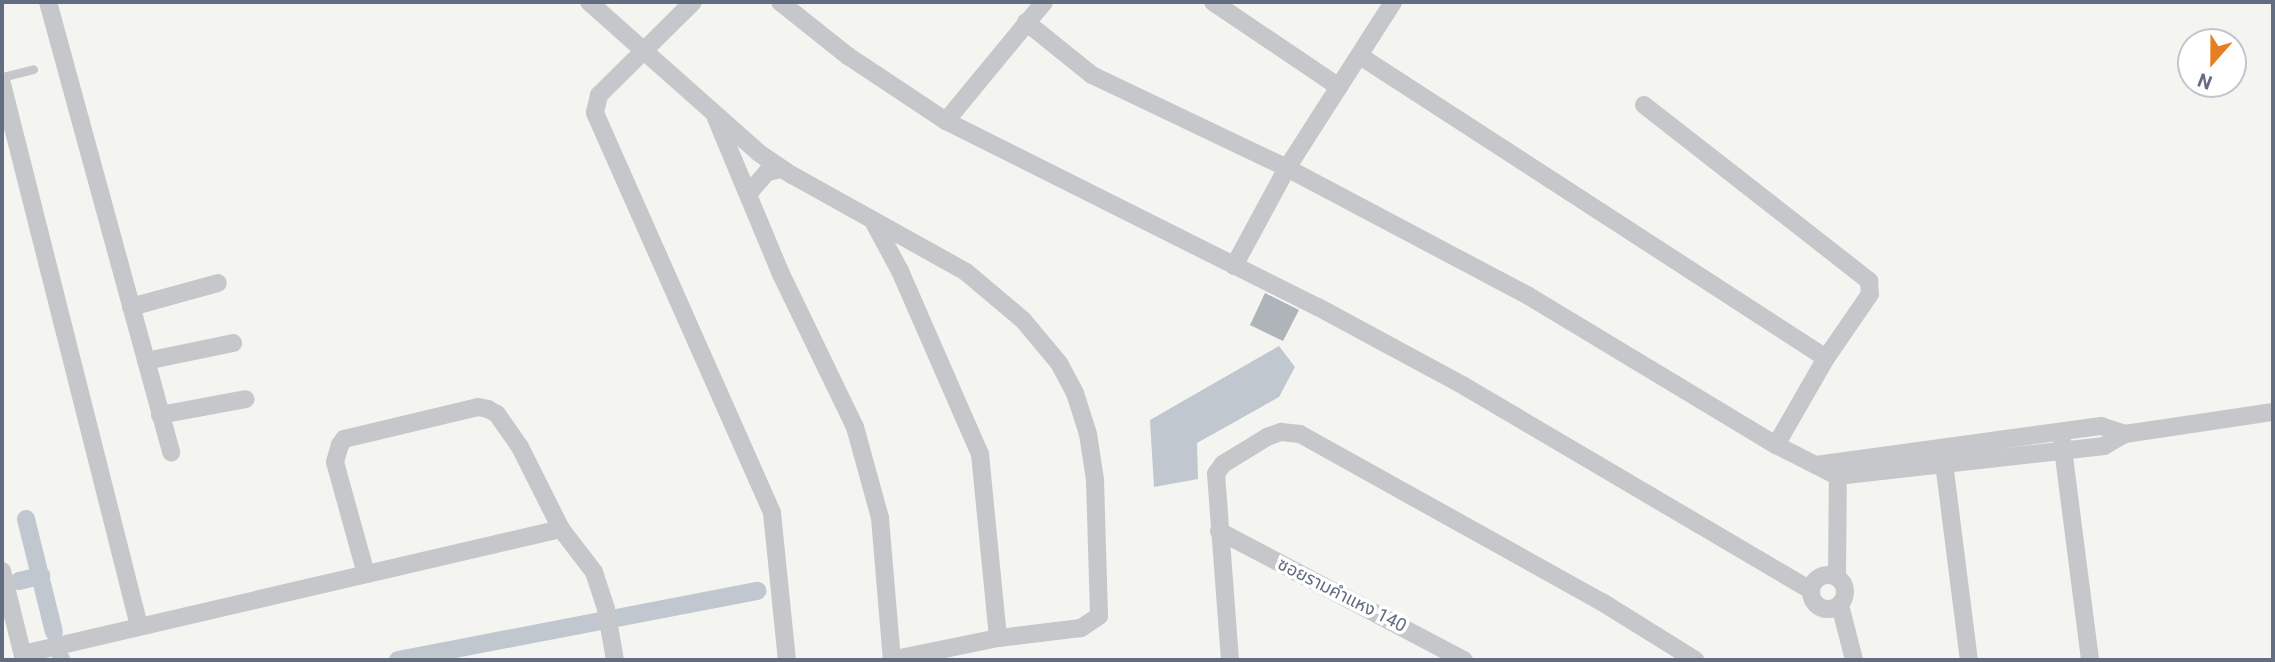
<!DOCTYPE html>
<html>
<head>
<meta charset="utf-8">
<style>
	body { margin:0 }
	#map { position:relative; width:2275px; height:662px; overflow:hidden; background:#f4f5f1; font-family:Roboto,"Noto Sans Thai",sans-serif }
	div>[style] { position:absolute }
	[style*='--x'] { left:calc(var(--x)*1px); top:calc(var(--y)*1px); width:calc(var(--w)*1px); rotate:calc(var(--a)*1deg) }
	.water>* { inset:0; background:#c0c7cf }
	.canal>* { height:18px; margin:-9px; padding:0 9px; transform-origin:9px; border-radius:9px; background:#c0c7cf }
	.building>* { inset:0; background:#afb3ba }
	.service>* { height:9px; margin:-4.5px; padding:0 4.5px; transform-origin:4.5px; border-radius:4.5px; background:#c5c7cb }
	.minor>* { height:18px; margin:-9px; padding:0 9px; transform-origin:9px; border-radius:9px; background:#c5c7cb }
	.minor>.ring { margin:-9px; padding:0; box-sizing:content-box; background:none; border:18px solid #c5c7cb; border-radius:50% }
	span { translate:-50% -50%; white-space:nowrap; text-align:center; line-height:1.15; -webkit-text-stroke:7px #fff; paint-order:stroke }
	.street-label { font-size:18px; color:#636d82 }
	.frame { position:absolute; inset:0; border:4px solid #636d82; pointer-events:none }
	.north { position:absolute; left:2177px; top:28px; width:70px; height:70px; box-sizing:border-box; background:#fff; border:2px solid #c1c5cd; border-radius:50%; rotate:201deg; font-size:19px; font-weight:700; line-height:28px; text-align:center; color:#636d82 }
	.north::after { content:''; display:block; margin:auto; width:24px; height:32px; background:#e57f21; clip-path:polygon(50% 0,100% 100%,50% 72%,0 100%) }
</style>
</head>
<body>
<div id="map">
	<div class="water">
		<div style="clip-path:polygon(1279px 346px,1295px 367px,1279px 397px,1197px 443px,1198px 479px,1154px 487px,1150px 420px)"></div>
	</div>
	<div class="canal">
		<div style="--x:26;--y:519;--w:116;--a:76.1"></div>
		<div style="--x:19;--y:581;--w:23;--a:-13"></div>
		<div style="--x:61;--y:659;--w:1;--a:90"></div>
		<div style="--x:398;--y:660;--w:366;--a:-10.9"></div>
	</div>
	<div class="building">
		<div style="clip-path:polygon(1265px 293px,1299px 310px,1283px 341px,1250px 325px)"></div>
	</div>
	<div class="service">
		<div style="--x:2;--y:77;--w:32;--a:-14"></div>
	</div>
	<div class="minor">
		<div style="--x:48;--y:2;--w:467;--a:74.7"></div>
		<div style="--x:589;--y:2;--w:227;--a:41.6"></div>
		<div style="--x:759;--y:153;--w:40;--a:34"></div>
		<div style="--x:792;--y:175;--w:199;--a:29.1"></div>
		<div style="--x:966;--y:272;--w:75;--a:40.1"></div>
		<div style="--x:1023;--y:320;--w:56;--a:50.1"></div>
		<div style="--x:1059;--y:363;--w:34;--a:62"></div>
		<div style="--x:1075;--y:393;--w:43;--a:72.4"></div>
		<div style="--x:1088;--y:434;--w:47;--a:81.3"></div>
		<div style="--x:1095;--y:480;--w:136;--a:88.3"></div>
		<div style="--x:1099;--y:616;--w:22;--a:146"></div>
		<div style="--x:1081;--y:628;--w:84;--a:173.1"></div>
		<div style="--x:998;--y:638;--w:109;--a:168.4"></div>
		<div style="--x:693;--y:2;--w:132;--a:135.3"></div>
		<div style="--x:599;--y:95;--w:18;--a:103"></div>
		<div style="--x:595;--y:113;--w:437;--a:66.1"></div>
		<div style="--x:772;--y:513;--w:148;--a:84.2"></div>
		<div style="--x:780;--y:2;--w:87;--a:38.5"></div>
		<div style="--x:848;--y:56;--w:118;--a:33.6"></div>
		<div style="--x:946;--y:121;--w:416;--a:26.6"></div>
		<div style="--x:1318;--y:307;--w:166;--a:28.4"></div>
		<div style="--x:1464;--y:386;--w:402;--a:30.5"></div>
		<div style="--x:1213;--y:2;--w:152;--a:34"></div>
		<div style="--x:1026;--y:22;--w:85;--a:38.8"></div>
		<div style="--x:1092;--y:75;--w:216;--a:25.5"></div>
		<div style="--x:1287;--y:168;--w:272;--a:27.9"></div>
		<div style="--x:1527;--y:295;--w:291;--a:31.1"></div>
		<div style="--x:1776;--y:445;--w:68;--a:26.9"></div>
		<div style="--x:1837;--y:476;--w:269;--a:-6.4"></div>
		<div style="--x:2104;--y:446;--w:24;--a:-30"></div>
		<div style="--x:2125;--y:434;--w:150;--a:-8.5"></div>
		<div style="--x:1360;--y:56;--w:555;--a:32.95"></div>
		<div style="--x:2;--y:84;--w:559;--a:75.81"></div>
		<div style="--x:1644;--y:105;--w:286;--a:38"></div>
		<div style="--x:1869;--y:281;--w:13;--a:86"></div>
		<div style="--x:1870;--y:294;--w:78;--a:124.5"></div>
		<div style="--x:1826;--y:358;--w:100;--a:119.9"></div>
		<div style="--x:716;--y:118;--w:167;--a:67.4"></div>
		<div style="--x:780;--y:272;--w:172;--a:64.2"></div>
		<div style="--x:855;--y:427;--w:94;--a:74.6"></div>
		<div style="--x:880;--y:518;--w:143;--a:85.2"></div>
		<div style="--x:946;--y:121;--w:154;--a:-50.5"></div>
		<div style="--x:748;--y:194;--w:29;--a:-49"></div>
		<div style="--x:767;--y:172;--w:15;--a:-11"></div>
		<div style="--x:873;--y:221;--w:57;--a:61.6"></div>
		<div style="--x:900;--y:271;--w:200;--a:66.4"></div>
		<div style="--x:980;--y:454;--w:185;--a:84.4"></div>
		<div style="--x:1234;--y:266;--w:111;--a:-61.6"></div>
		<div style="--x:1287;--y:168;--w:197;--a:-57.4"></div>
		<div style="--x:131;--y:307;--w:90;--a:-15.4"></div>
		<div style="--x:146;--y:361;--w:89;--a:-11.7"></div>
		<div style="--x:160;--y:415;--w:87;--a:-10.5"></div>
		<div style="--x:2062;--y:441;--w:221;--a:82.7"></div>
		<div style="--x:1943;--y:455;--w:207;--a:82.8"></div>
		<div style="--x:1816;--y:465;--w:288;--a:-7.8"></div>
		<div style="--x:2101;--y:426;--w:25;--a:18"></div>
		<div style="--x:1219;--y:531;--w:277;--a:27.8"></div>
		<div style="--x:2;--y:571;--w:92;--a:76.1"></div>
		<div style="--x:366;--y:574;--w:116;--a:-105.5"></div>
		<div style="--x:335;--y:462;--w:18;--a:-74"></div>
		<div style="--x:340;--y:445;--w:7;--a:-56"></div>
		<div style="--x:344;--y:439;--w:138;--a:-13.4"></div>
		<div style="--x:478;--y:407;--w:10;--a:11"></div>
		<div style="--x:488;--y:409;--w:10;--a:29"></div>
		<div style="--x:497;--y:414;--w:40;--a:55.1"></div>
		<div style="--x:520;--y:447;--w:92;--a:63.4"></div>
		<div style="--x:561;--y:529;--w:54;--a:52.5"></div>
		<div style="--x:594;--y:572;--w:39;--a:72"></div>
		<div style="--x:606;--y:609;--w:52;--a:80"></div>
		<div class="ring" style="left:1811px;top:575px;width:16px;height:16px"></div>
		<div style="--x:1837;--y:577;--w:112;--a:-89.5"></div>
		<div style="--x:1840;--y:605;--w:57;--a:75.7"></div>
		<div style="--x:23;--y:654;--w:552;--a:-13.08"></div>
		<div style="--x:1230;--y:660;--w:187;--a:-94.3"></div>
		<div style="--x:1216;--y:474;--w:12;--a:-55"></div>
		<div style="--x:1223;--y:464;--w:52;--a:-31.5"></div>
		<div style="--x:1267;--y:437;--w:15;--a:-20"></div>
		<div style="--x:1281;--y:432;--w:19;--a:6"></div>
		<div style="--x:1300;--y:434;--w:346;--a:29.1"></div>
		<div style="--x:1602;--y:602;--w:110;--a:31.9"></div>
	</div>
	<div class="street-label">
		<span style="left:1342px;top:595px;rotate:27deg">ซอยรามคำแหง 140</span>
	</div>
	<div class="frame"></div>
	<div class="north">N</div>
</div>
</body>
</html>
